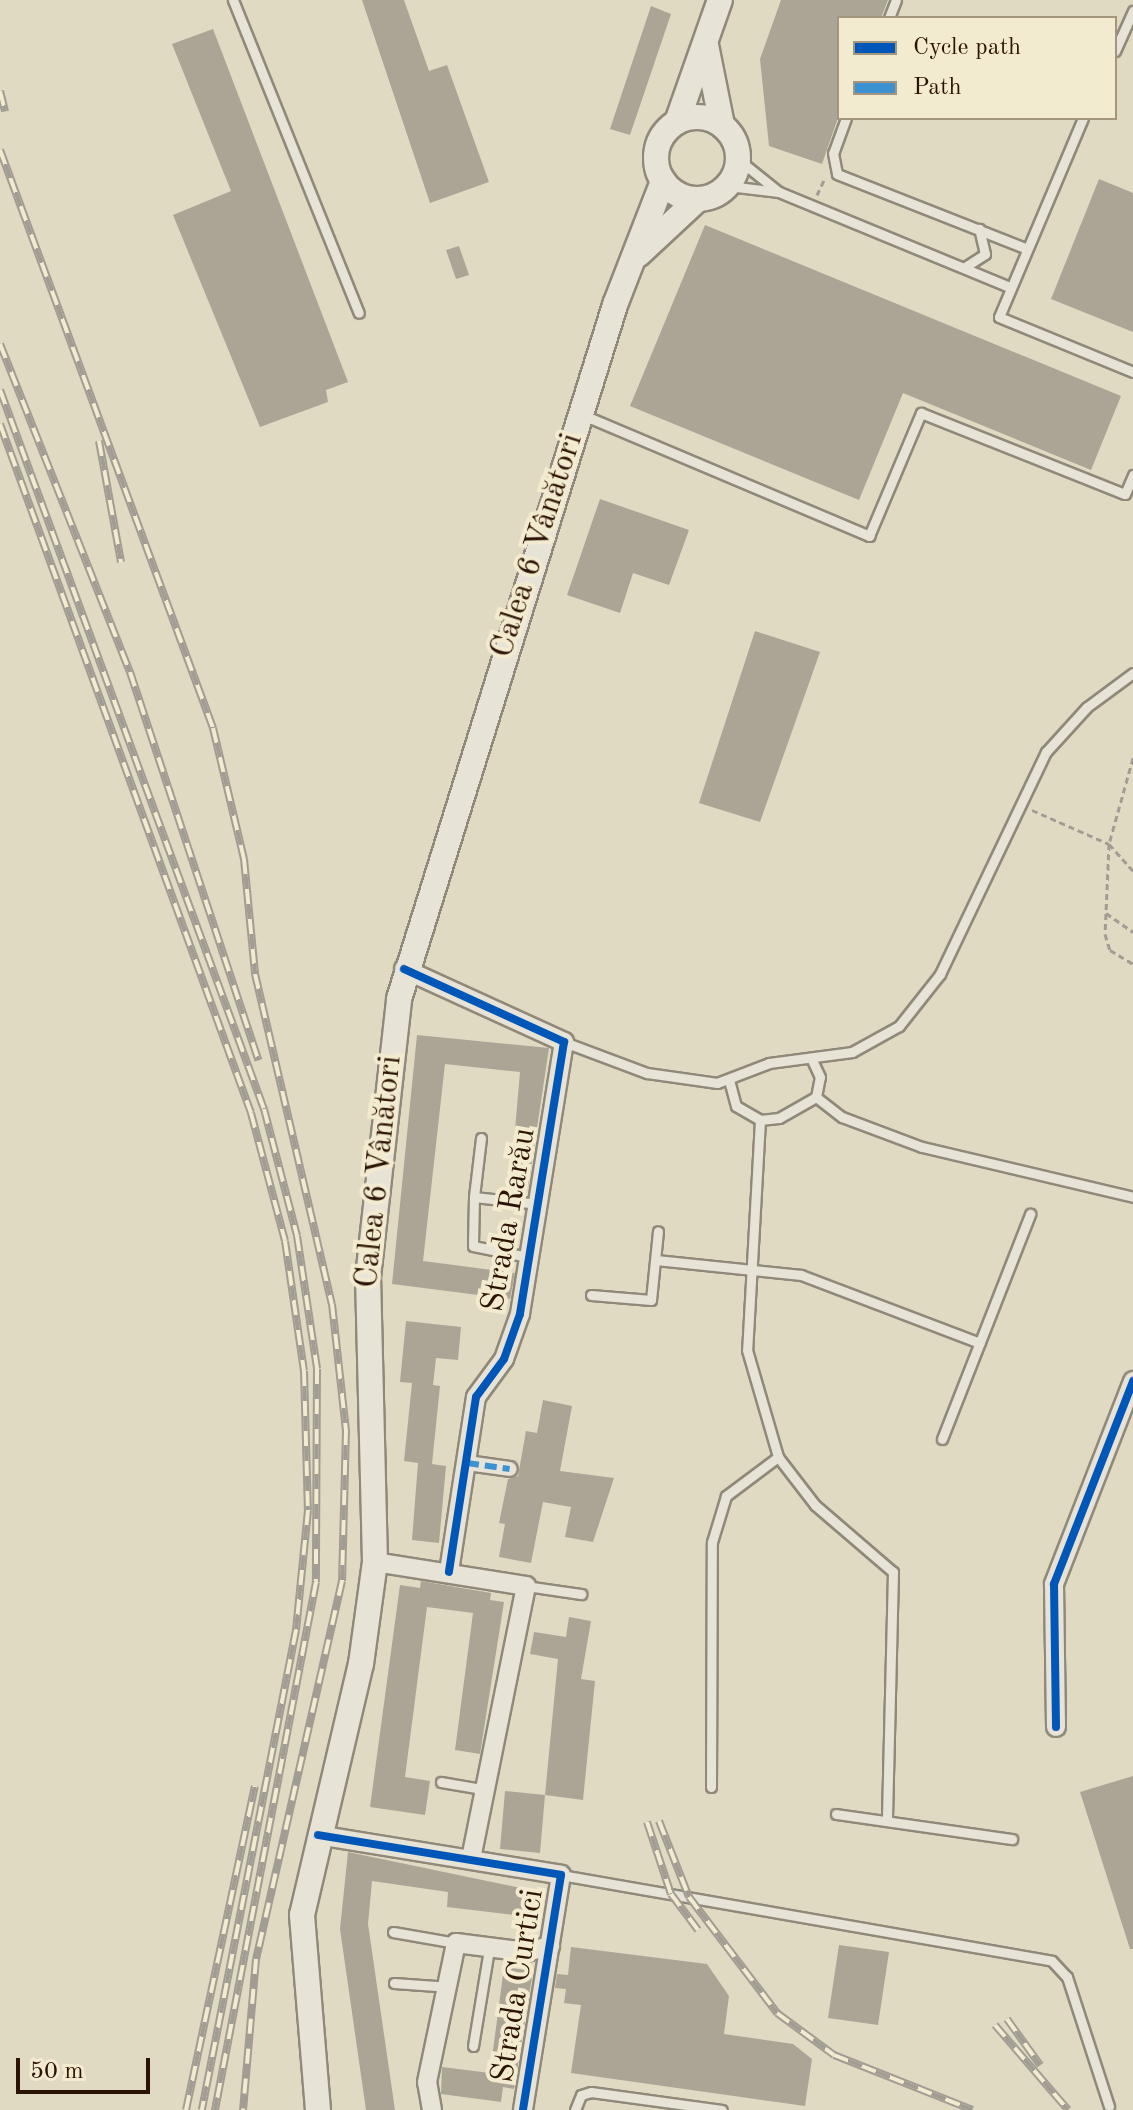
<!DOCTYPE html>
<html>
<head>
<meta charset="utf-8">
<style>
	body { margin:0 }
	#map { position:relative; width:1133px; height:2110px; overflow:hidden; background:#e0dac3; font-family:"Old Standard TT",serif }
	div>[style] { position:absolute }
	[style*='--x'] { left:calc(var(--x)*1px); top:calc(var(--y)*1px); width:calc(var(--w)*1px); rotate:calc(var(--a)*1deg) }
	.building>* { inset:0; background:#aba595 }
	.path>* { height:3px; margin-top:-1.5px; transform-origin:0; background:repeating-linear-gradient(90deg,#a29d93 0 6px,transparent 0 10px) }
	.roads { filter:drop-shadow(2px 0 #90897a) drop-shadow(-2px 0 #90897a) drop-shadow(0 2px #90897a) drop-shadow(0 -2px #90897a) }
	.service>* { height:9px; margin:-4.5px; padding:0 4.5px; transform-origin:4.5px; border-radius:4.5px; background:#e7e3d7 }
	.pedestrian>* { height:14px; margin:-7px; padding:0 7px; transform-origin:7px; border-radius:7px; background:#e7e3d7 }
	.minor>* { height:18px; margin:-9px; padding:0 9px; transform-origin:9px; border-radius:9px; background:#e7e3d7 }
	.secondary>* { height:24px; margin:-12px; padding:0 12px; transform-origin:12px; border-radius:12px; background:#e7e3d7 }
	.secondary>.ring { margin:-12px; padding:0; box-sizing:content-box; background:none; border:24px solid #e7e3d7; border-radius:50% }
	.rail>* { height:8px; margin-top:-4px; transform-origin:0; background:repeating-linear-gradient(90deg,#f3ebd0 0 15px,#a29d93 0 30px); box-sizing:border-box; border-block:2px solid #a29d93 }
	.quiet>* { height:6px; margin-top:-3px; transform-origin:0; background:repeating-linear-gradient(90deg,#3c92d1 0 12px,transparent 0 18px) }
	.cycleway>* { height:8px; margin:-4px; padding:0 4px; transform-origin:4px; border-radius:4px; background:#0057b8 }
	span { translate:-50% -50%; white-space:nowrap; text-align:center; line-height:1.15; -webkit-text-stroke:8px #f3ebd0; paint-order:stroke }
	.street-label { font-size:32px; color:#2b1303 }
	.legend { position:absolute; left:837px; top:16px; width:280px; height:104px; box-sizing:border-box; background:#f3ebd0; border:2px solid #a3957e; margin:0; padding:10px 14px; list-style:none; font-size:24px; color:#2b1303 }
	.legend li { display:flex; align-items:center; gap:16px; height:40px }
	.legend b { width:40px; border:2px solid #a3957e }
	.scale { position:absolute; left:16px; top:2058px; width:134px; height:36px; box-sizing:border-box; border:4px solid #2b1303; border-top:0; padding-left:10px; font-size:24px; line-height:28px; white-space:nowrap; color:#2b1303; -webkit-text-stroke:6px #f3ebd0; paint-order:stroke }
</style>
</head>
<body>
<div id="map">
	<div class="building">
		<div style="clip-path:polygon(362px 0,404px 0,429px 71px,447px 65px,489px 182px,430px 203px)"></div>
		<div style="clip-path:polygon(781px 0,888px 0,881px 18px,839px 18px,839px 115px,822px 164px,769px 146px,760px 59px)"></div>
		<div style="clip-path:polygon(651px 6px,671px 14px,630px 135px,610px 129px)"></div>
		<div style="clip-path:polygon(213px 29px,348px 382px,326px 390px,328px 402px,260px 427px,173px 215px,231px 191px,172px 44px)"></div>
		<div style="clip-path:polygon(1099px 179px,1133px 193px,1133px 332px,1051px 299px)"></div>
		<div style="clip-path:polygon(705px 225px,1121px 396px,1091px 470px,903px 393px,859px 500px,630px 406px)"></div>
		<div style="clip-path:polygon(459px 246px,469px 275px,456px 279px,446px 250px)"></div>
		<div style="clip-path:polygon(600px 499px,689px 530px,669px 585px,633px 573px,620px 613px,567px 595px)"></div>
		<div style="clip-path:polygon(755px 631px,820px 652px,760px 822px,699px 803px)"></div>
		<div style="clip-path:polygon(417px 1035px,549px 1048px,528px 1188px,510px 1187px,520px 1072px,445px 1064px,423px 1261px,515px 1273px,510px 1299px,392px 1284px)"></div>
		<div style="clip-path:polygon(406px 1321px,461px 1327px,458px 1360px,436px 1358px,433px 1385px,440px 1386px,432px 1464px,446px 1466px,439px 1543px,412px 1540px,418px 1463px,404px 1461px,412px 1383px,400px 1382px)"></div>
		<div style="clip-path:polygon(543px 1400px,572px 1406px,560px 1471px,614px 1478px,593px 1542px,565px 1537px,571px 1507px,543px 1502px,531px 1563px,499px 1557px,505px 1524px,499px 1523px,508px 1479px,518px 1476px,526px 1431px,537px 1433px)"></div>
		<div style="clip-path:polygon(421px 1581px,491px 1593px,490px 1600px,504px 1602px,480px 1754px,455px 1750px,473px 1613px,427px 1607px,405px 1777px,430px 1781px,425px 1815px,370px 1807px,400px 1585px,420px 1588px)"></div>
		<div style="clip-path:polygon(569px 1617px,591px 1621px,581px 1679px,595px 1681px,583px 1800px,545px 1795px,558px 1659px,530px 1654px,534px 1632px,566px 1637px)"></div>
		<div style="clip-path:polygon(1133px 1776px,1133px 1949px,1130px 1949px,1080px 1792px)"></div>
		<div style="clip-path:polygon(505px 1791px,545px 1795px,540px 1853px,500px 1849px)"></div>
		<div style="clip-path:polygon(348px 1852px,526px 1889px,522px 1916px,447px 1907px,448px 1892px,372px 1881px,368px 1924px,395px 2110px,366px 2110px,340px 1929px)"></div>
		<div style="clip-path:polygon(839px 1945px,889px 1952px,878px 2025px,828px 2018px)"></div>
		<div style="clip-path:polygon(571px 1947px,707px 1964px,729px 1996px,724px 2034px,793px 2044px,812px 2059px,805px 2106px,571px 2073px,581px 2005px,564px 2003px,566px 1989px,555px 1988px,557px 1974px,568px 1975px)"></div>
		<div style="clip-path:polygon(504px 1967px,533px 1971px,514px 2089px,503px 2087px,501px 2102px,441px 2094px,442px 2067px,490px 2073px)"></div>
	</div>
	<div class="path">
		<div style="--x:817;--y:195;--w:17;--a:-65"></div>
		<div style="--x:1133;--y:758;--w:89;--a:105.6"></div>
		<div style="--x:1109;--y:844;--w:90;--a:92.5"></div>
		<div style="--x:1105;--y:934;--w:17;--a:73"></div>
		<div style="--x:1110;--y:950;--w:27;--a:31"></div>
		<div style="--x:1032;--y:810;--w:84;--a:23.8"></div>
		<div style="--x:1109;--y:844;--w:36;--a:48"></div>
		<div style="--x:1106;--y:913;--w:33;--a:35"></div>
	</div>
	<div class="roads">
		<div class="service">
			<div style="--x:233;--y:0;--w:337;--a:68.1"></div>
			<div style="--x:889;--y:18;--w:19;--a:-69"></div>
			<div style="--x:1115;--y:51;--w:44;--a:-65.8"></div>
			<div style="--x:846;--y:118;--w:37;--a:110"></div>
			<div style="--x:833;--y:153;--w:21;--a:79"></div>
			<div style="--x:837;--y:174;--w:202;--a:21.5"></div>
			<div style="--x:1083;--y:118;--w:216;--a:112.9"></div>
			<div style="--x:999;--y:317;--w:145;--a:22.3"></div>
			<div style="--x:739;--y:160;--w:51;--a:38.7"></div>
			<div style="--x:728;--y:186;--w:51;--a:6.7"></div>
			<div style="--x:779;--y:192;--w:250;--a:22.4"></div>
			<div style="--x:965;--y:267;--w:24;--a:-33"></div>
			<div style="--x:985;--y:254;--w:26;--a:-103"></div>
			<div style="--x:583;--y:415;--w:311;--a:22.9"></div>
			<div style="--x:869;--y:536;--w:134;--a:-67.1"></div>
			<div style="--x:921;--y:413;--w:219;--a:21.7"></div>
			<div style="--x:1125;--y:494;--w:21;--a:-67"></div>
			<div style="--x:564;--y:1042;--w:89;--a:20.5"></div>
			<div style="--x:647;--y:1073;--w:71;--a:8.1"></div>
			<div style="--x:717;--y:1083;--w:56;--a:-21"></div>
			<div style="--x:769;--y:1063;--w:84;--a:-7.5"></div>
			<div style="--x:852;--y:1052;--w:54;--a:-29"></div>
			<div style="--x:899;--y:1026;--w:66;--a:-51.7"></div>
			<div style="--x:940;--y:974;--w:246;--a:-64.5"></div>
			<div style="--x:1046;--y:752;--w:61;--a:-47.7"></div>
			<div style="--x:1087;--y:707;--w:57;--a:-36.5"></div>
			<div style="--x:729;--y:1080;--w:27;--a:75"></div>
			<div style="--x:736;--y:1106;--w:28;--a:30"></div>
			<div style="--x:760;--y:1120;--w:19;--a:-6"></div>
			<div style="--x:779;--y:1118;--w:43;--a:-29.6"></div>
			<div style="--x:816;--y:1097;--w:20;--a:-79"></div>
			<div style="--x:820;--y:1077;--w:19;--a:-115"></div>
			<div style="--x:816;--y:1097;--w:33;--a:38"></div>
			<div style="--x:842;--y:1117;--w:85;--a:20.6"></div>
			<div style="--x:922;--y:1147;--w:217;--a:13.3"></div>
			<div style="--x:760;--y:1120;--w:230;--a:93.2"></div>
			<div style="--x:747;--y:1350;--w:111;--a:73.8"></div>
			<div style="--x:778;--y:1457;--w:61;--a:52.4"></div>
			<div style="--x:815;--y:1505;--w:103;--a:40.7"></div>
			<div style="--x:893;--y:1572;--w:249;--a:91.4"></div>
			<div style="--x:481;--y:1138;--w:59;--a:96.8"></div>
			<div style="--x:474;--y:1197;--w:65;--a:6.1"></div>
			<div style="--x:474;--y:1197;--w:49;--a:91.2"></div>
			<div style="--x:473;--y:1246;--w:56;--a:11.3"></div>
			<div style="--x:656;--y:1260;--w:146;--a:5.9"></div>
			<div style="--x:801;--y:1275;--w:191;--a:20.8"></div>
			<div style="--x:591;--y:1295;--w:60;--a:4.8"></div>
			<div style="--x:651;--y:1300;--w:69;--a:-84.2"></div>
			<div style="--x:942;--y:1439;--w:242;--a:-68.6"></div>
			<div style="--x:526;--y:1586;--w:56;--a:8.3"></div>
			<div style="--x:441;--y:1782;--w:42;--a:9.7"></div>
			<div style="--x:711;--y:1787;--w:245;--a:-89.8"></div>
			<div style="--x:712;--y:1542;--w:48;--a:-73.1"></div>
			<div style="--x:726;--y:1496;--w:65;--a:-36.9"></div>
			<div style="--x:836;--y:1814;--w:178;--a:8.1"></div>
			<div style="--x:561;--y:1875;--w:498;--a:9.9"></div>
			<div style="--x:1052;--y:1961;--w:22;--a:47"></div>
			<div style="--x:1067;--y:1977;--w:136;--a:72"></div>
			<div style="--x:393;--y:1932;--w:64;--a:9.9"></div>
			<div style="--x:394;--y:1983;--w:56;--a:4.1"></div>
			<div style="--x:473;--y:2046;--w:98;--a:-80.6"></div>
			<div style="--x:575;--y:2110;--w:16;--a:-68"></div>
			<div style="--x:581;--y:2095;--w:10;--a:-17"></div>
			<div style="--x:591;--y:2092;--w:132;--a:7.8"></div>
		</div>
		<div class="pedestrian">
			<div style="--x:467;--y:1463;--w:43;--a:7.9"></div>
		</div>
		<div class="minor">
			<div style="--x:404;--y:969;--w:176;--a:24.5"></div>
			<div style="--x:564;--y:1042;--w:276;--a:99.2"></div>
			<div style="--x:520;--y:1314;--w:48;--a:109.6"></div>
			<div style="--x:504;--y:1359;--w:47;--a:126.4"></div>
			<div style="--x:476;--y:1397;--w:177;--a:98.8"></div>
			<div style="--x:375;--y:1562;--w:153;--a:9"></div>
			<div style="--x:526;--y:1586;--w:279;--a:101.4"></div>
			<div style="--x:1056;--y:1727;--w:143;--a:-90.8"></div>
			<div style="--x:1054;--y:1584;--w:218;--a:-68.7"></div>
			<div style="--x:318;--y:1835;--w:246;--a:9.3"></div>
			<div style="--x:561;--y:1875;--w:238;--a:99.2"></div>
			<div style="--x:432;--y:2110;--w:28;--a:-100"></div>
			<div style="--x:427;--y:2082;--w:142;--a:-78.2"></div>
			<div style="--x:456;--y:1943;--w:71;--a:7.3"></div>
			<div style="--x:526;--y:1952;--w:25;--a:-14"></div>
		</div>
		<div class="secondary">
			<div style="--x:706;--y:45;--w:82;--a:78.7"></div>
			<div class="ring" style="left:656px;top:117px;width:58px;height:58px"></div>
			<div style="--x:677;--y:122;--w:129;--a:-70.6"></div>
			<div style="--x:639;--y:254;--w:79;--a:-43"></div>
			<div style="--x:318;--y:2110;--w:196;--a:-94.7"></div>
			<div style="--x:302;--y:1915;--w:258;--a:-76.8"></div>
			<div style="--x:361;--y:1664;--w:103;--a:-82.2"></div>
			<div style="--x:375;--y:1562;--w:285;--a:-91.4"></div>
			<div style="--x:368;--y:1277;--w:280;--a:-83.6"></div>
			<div style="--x:399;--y:999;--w:727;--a:-72.71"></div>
			<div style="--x:615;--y:305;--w:133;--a:-68.8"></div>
		</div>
	</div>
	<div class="rail">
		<div style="--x:0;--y:91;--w:21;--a:76"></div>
		<div style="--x:0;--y:150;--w:616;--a:69.77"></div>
		<div style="--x:213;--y:728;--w:135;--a:76.7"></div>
		<div style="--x:244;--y:859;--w:116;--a:84.5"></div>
		<div style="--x:255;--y:974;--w:339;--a:76.9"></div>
		<div style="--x:332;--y:1304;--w:127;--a:83.7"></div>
		<div style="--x:346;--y:1430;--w:151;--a:91.5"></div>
		<div style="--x:342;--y:1581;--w:388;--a:102.8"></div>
		<div style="--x:256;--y:1959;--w:152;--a:94.9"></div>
		<div style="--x:0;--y:344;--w:353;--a:68.4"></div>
		<div style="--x:130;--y:672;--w:409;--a:71.7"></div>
		<div style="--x:0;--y:390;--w:766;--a:69.84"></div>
		<div style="--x:264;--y:1109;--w:131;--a:75.4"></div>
		<div style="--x:297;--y:1236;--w:134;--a:81.4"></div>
		<div style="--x:317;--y:1369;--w:213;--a:90.3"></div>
		<div style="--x:316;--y:1582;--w:538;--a:100.83"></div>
		<div style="--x:0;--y:424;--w:733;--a:69.98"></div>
		<div style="--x:251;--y:1113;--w:132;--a:75.1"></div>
		<div style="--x:285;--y:1241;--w:131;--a:81.7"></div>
		<div style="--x:304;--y:1371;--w:139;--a:88.4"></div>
		<div style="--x:308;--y:1510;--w:121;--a:95.7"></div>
		<div style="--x:296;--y:1630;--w:489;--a:101.1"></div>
		<div style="--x:99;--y:441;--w:123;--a:79.7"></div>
		<div style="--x:659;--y:1821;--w:82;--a:68.5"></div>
		<div style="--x:689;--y:1897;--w:146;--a:52.8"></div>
		<div style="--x:777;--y:2013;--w:71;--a:36.4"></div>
		<div style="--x:834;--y:2055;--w:149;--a:21.6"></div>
		<div style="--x:647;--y:1822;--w:76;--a:71.6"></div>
		<div style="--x:671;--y:1894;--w:45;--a:53.1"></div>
		<div style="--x:1007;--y:2019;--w:57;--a:54.3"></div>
		<div style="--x:995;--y:2025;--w:112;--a:49.3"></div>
		<div style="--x:186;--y:2110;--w:331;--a:-78"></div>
	</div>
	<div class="quiet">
		<div style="--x:467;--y:1463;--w:43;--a:7.9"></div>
	</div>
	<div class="cycleway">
		<div style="--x:404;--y:969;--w:176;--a:24.5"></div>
		<div style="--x:564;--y:1042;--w:276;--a:99.2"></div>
		<div style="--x:520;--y:1314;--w:48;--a:109.6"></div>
		<div style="--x:504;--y:1359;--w:47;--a:126.4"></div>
		<div style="--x:476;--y:1397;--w:177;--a:98.8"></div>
		<div style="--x:1056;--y:1727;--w:143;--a:-90.8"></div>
		<div style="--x:1054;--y:1584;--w:218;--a:-68.7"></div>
		<div style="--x:318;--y:1835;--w:246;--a:9.3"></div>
		<div style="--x:561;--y:1875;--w:238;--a:99.2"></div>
	</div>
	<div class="street-label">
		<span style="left:538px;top:546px;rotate:-72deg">Calea 6 Vânători</span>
		<span style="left:380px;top:1172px;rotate:-84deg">Calea 6 Vânători</span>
		<span style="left:510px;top:1220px;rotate:-80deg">Strada Rarău</span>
		<span style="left:519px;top:1986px;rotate:-81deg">Strada Curtici</span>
	</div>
	<ul class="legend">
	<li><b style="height:10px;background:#0057b8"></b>Cycle path</li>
	<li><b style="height:10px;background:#3c92d1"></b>Path</li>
	</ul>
	<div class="scale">50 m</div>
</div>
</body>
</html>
